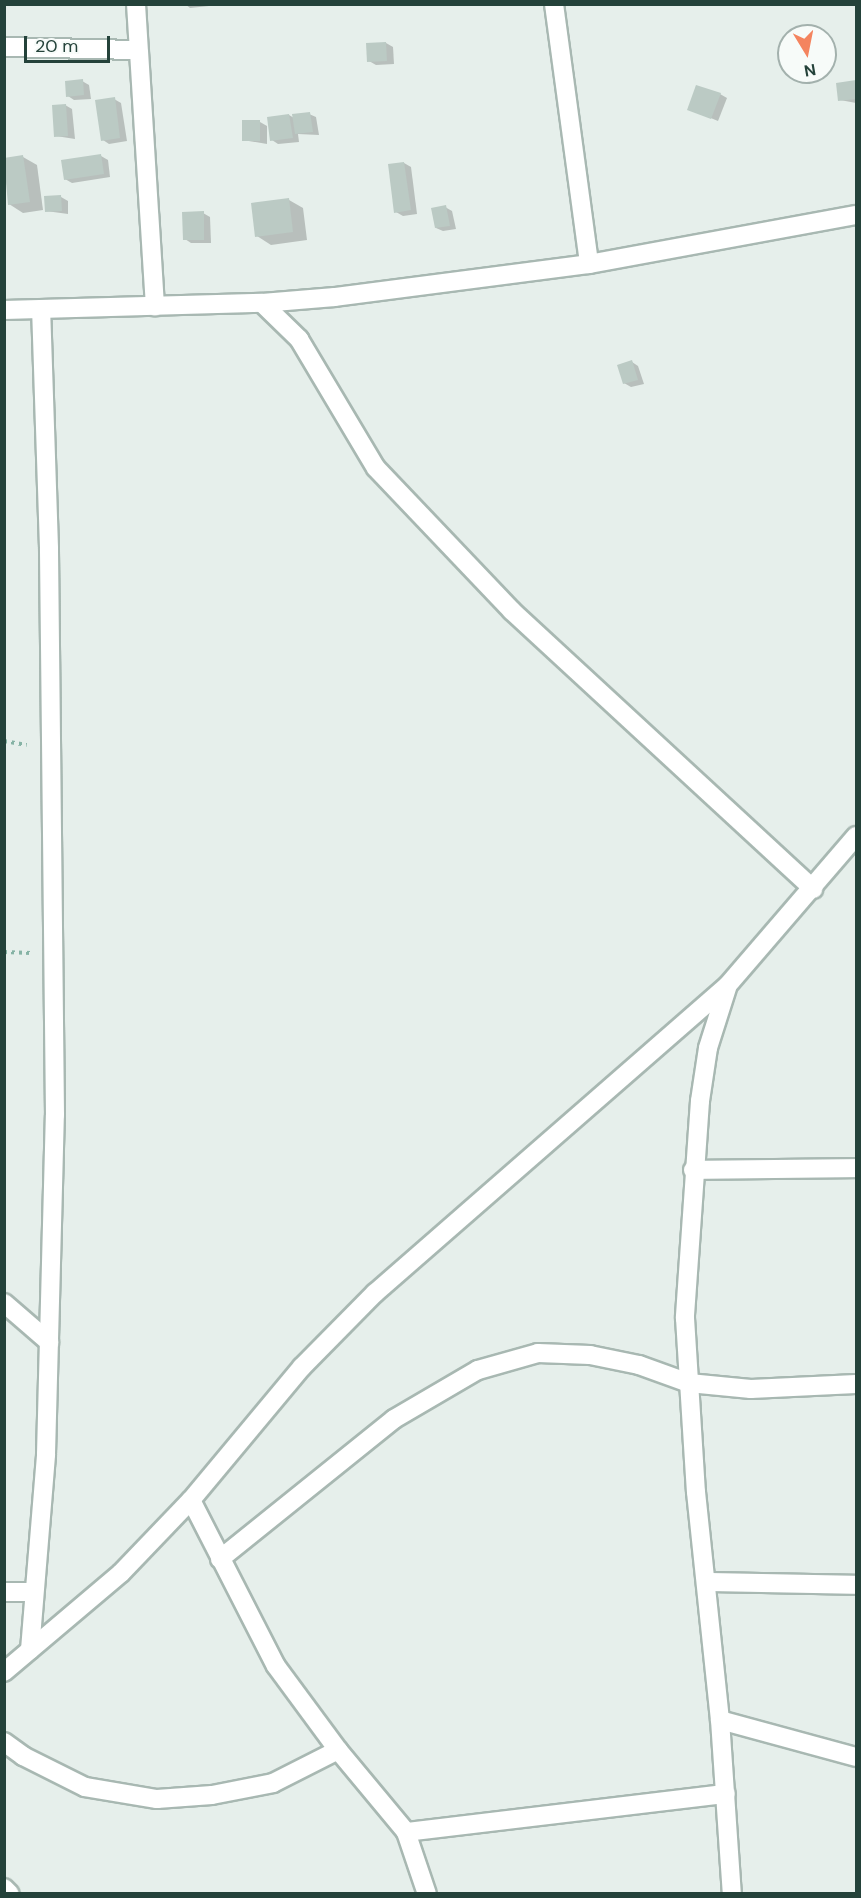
<!DOCTYPE html>
<html>
<head>
<meta charset="utf-8">
<style>
	body { margin:0 }
	#map { position:relative; width:861px; height:1898px; overflow:hidden; background:#e6efeb; font-family:"DM Sans",sans-serif }
	div>[style] { position:absolute }
	[style*='--x'] { left:calc(var(--x)*1px); top:calc(var(--y)*1px); width:calc(var(--w)*1px); rotate:calc(var(--a)*1deg) }
	.shadow>* { inset:0; background:#0003 }
	.building>* { inset:0; background:#bbcac4 }
	.path>* { height:4px; margin-top:-2px; transform-origin:0; background:repeating-linear-gradient(90deg,#86b3a5 0 3px,transparent 0 7.5px) }
	.roads { filter:drop-shadow(2px 0 #a8b8b2) drop-shadow(-2px 0 #a8b8b2) drop-shadow(0 2px #a8b8b2) drop-shadow(0 -2px #a8b8b2) }
	.minor>* { height:18px; margin:-9px; padding:0 9px; transform-origin:9px; border-radius:9px; background:#fff }
	span { translate:-50% -50%; white-space:nowrap; text-align:center; line-height:1.15; -webkit-text-stroke:4.5px #f7fbf9; paint-order:stroke }
	.frame { position:absolute; inset:0; border:6px solid #24423a; pointer-events:none }
	.north { position:absolute; left:777px; top:24px; width:60px; height:60px; box-sizing:border-box; background:#f7fbf9; border:2px solid #a3b1ad; border-radius:50%; rotate:170deg; font-size:16px; font-weight:700; line-height:24px; text-align:center; color:#24423a }
	.north::after { content:''; display:block; margin:auto; width:21px; height:27px; background:#f4845f; clip-path:polygon(50% 0,100% 100%,50% 72%,0 100%) }
	.scale { position:absolute; left:24px; top:36px; width:86px; height:27px; box-sizing:border-box; border:3px solid #24423a; border-top:0; padding-left:8px; font-size:18px; line-height:21px; white-space:nowrap; color:#24423a; -webkit-text-stroke:4px #f7fbf9; paint-order:stroke }
</style>
</head>
<body>
<div id="map">
	<div class="shadow">
		<div style="clip-path:polygon(185px 4px,209px 4px,209px 6px,190px 8px)"></div>
		<div style="clip-path:polygon(386px 43px,393px 47px,394px 64px,376px 65px,369px 61px)"></div>
		<div style="clip-path:polygon(82px 81px,89px 85px,91px 99px,74px 100px,68px 96px)"></div>
		<div style="clip-path:polygon(856px 81px,856px 103px,840px 100px,838px 84px)"></div>
		<div style="clip-path:polygon(720px 94px,727px 98px,718px 121px,689px 109px)"></div>
		<div style="clip-path:polygon(114px 99px,121px 103px,127px 141px,109px 144px,103px 140px)"></div>
		<div style="clip-path:polygon(65px 105px,72px 109px,75px 139px,56px 136px)"></div>
		<div style="clip-path:polygon(309px 114px,316px 117px,319px 135px,298px 134px,299px 142px,278px 144px,272px 140px,289px 115px,294px 118px)"></div>
		<div style="clip-path:polygon(260px 122px,267px 126px,267px 144px,243px 140px)"></div>
		<div style="clip-path:polygon(101px 156px,108px 160px,110px 177px,72px 183px,65px 179px)"></div>
		<div style="clip-path:polygon(23px 157px,37px 165px,43px 210px,23px 213px,9px 204px,4px 159px)"></div>
		<div style="clip-path:polygon(404px 163px,411px 167px,417px 214px,403px 216px,396px 212px)"></div>
		<div style="clip-path:polygon(61px 197px,68px 201px,68px 214px,46px 211px)"></div>
		<div style="clip-path:polygon(289px 200px,303px 208px,307px 240px,271px 245px,257px 236px)"></div>
		<div style="clip-path:polygon(445px 207px,452px 211px,456px 229px,443px 231px,436px 228px)"></div>
		<div style="clip-path:polygon(203px 213px,210px 217px,211px 243px,191px 243px,185px 239px)"></div>
		<div style="clip-path:polygon(632px 362px,638px 366px,644px 384px,631px 387px,624px 383px)"></div>
	</div>
	<div class="building">
		<div style="clip-path:polygon(386px 42px,387px 61px,367px 62px,366px 43px)"></div>
		<div style="clip-path:polygon(83px 79px,84px 95px,66px 97px,65px 81px)"></div>
		<div style="clip-path:polygon(856px 80px,856px 99px,838px 101px,836px 83px)"></div>
		<div style="clip-path:polygon(696px 85px,721px 93px,711px 119px,687px 110px)"></div>
		<div style="clip-path:polygon(115px 97px,120px 138px,101px 141px,95px 100px)"></div>
		<div style="clip-path:polygon(66px 104px,68px 136px,54px 137px,52px 105px)"></div>
		<div style="clip-path:polygon(310px 112px,313px 132px,295px 134px,292px 114px)"></div>
		<div style="clip-path:polygon(289px 114px,293px 138px,270px 141px,267px 117px)"></div>
		<div style="clip-path:polygon(242px 120px,260px 120px,260px 141px,242px 141px)"></div>
		<div style="clip-path:polygon(101px 154px,104px 174px,64px 180px,61px 160px)"></div>
		<div style="clip-path:polygon(23px 155px,30px 202px,8px 205px,4px 158px)"></div>
		<div style="clip-path:polygon(404px 162px,411px 210px,394px 213px,388px 164px)"></div>
		<div style="clip-path:polygon(61px 195px,62px 211px,45px 212px,44px 196px)"></div>
		<div style="clip-path:polygon(289px 198px,293px 232px,255px 237px,251px 203px)"></div>
		<div style="clip-path:polygon(446px 205px,450px 226px,435px 228px,431px 208px)"></div>
		<div style="clip-path:polygon(204px 211px,204px 240px,183px 240px,182px 212px)"></div>
		<div style="clip-path:polygon(632px 360px,638px 380px,623px 384px,617px 365px)"></div>
	</div>
	<div class="path">
		<div style="--x:4;--y:741;--w:23;--a:10"></div>
		<div style="--x:4;--y:952;--w:27;--a:2"></div>
	</div>
	<div class="roads">
		<div class="minor">
			<div style="--x:136;--y:4;--w:303;--a:86.4"></div>
			<div style="--x:554;--y:4;--w:262;--a:82.3"></div>
			<div style="--x:4;--y:47;--w:134;--a:1.3"></div>
			<div style="--x:262;--y:303;--w:52;--a:44.2"></div>
			<div style="--x:299;--y:339;--w:150;--a:59.2"></div>
			<div style="--x:376;--y:468;--w:197;--a:46.4"></div>
			<div style="--x:512;--y:611;--w:410;--a:42.7"></div>
			<div style="--x:4;--y:310;--w:258;--a:-1.6"></div>
			<div style="--x:262;--y:303;--w:73;--a:-4.7"></div>
			<div style="--x:335;--y:297;--w:256;--a:-7.4"></div>
			<div style="--x:589;--y:264;--w:271;--a:-10.4"></div>
			<div style="--x:727;--y:988;--w:63;--a:107.6"></div>
			<div style="--x:708;--y:1048;--w:54;--a:98.6"></div>
			<div style="--x:700;--y:1101;--w:218;--a:94"></div>
			<div style="--x:685;--y:1318;--w:174;--a:86.4"></div>
			<div style="--x:696;--y:1492;--w:229;--a:84"></div>
			<div style="--x:720;--y:1720;--w:174;--a:86.1"></div>
			<div style="--x:693;--y:1170;--w:163;--a:-0.7"></div>
			<div style="--x:4;--y:1303;--w:60;--a:40.9"></div>
			<div style="--x:191;--y:1500;--w:186;--a:62.9"></div>
			<div style="--x:276;--y:1666;--w:104;--a:53.6"></div>
			<div style="--x:338;--y:1750;--w:107;--a:50.3"></div>
			<div style="--x:406;--y:1832;--w:65;--a:71.3"></div>
			<div style="--x:220;--y:1559;--w:223;--a:-38.8"></div>
			<div style="--x:394;--y:1419;--w:97;--a:-30.3"></div>
			<div style="--x:478;--y:1370;--w:62;--a:-15.8"></div>
			<div style="--x:538;--y:1353;--w:52;--a:2.2"></div>
			<div style="--x:590;--y:1355;--w:50;--a:11.5"></div>
			<div style="--x:639;--y:1365;--w:53;--a:19.8"></div>
			<div style="--x:689;--y:1383;--w:62;--a:5.5"></div>
			<div style="--x:751;--y:1389;--w:105;--a:-2.7"></div>
			<div style="--x:706;--y:1582;--w:150;--a:1.1"></div>
			<div style="--x:4;--y:1592;--w:29;--a:0"></div>
			<div style="--x:30;--y:1650;--w:197;--a:-85.3"></div>
			<div style="--x:46;--y:1454;--w:339;--a:-88.5"></div>
			<div style="--x:55;--y:1115;--w:567;--a:-90.61"></div>
			<div style="--x:49;--y:548;--w:239;--a:-91.9"></div>
			<div style="--x:4;--y:1672;--w:153;--a:-40.2"></div>
			<div style="--x:121;--y:1573;--w:101;--a:-46.2"></div>
			<div style="--x:191;--y:1500;--w:173;--a:-50.2"></div>
			<div style="--x:302;--y:1367;--w:104;--a:-45.4"></div>
			<div style="--x:375;--y:1293;--w:467;--a:-41.1"></div>
			<div style="--x:727;--y:986;--w:198;--a:-49.3"></div>
			<div style="--x:720;--y:1720;--w:141;--a:15.2"></div>
			<div style="--x:4;--y:1742;--w:24;--a:36"></div>
			<div style="--x:23;--y:1756;--w:69;--a:26.6"></div>
			<div style="--x:85;--y:1787;--w:73;--a:9.5"></div>
			<div style="--x:157;--y:1799;--w:55;--a:-4.2"></div>
			<div style="--x:212;--y:1795;--w:62;--a:-11.1"></div>
			<div style="--x:273;--y:1783;--w:73;--a:-26.9"></div>
			<div style="--x:406;--y:1832;--w:322;--a:-6.8"></div>
			<div style="--x:4;--y:1888;--w:8;--a:45"></div>
		</div>
	</div>
	<div class="frame"></div>
	<div class="north">N</div>
	<div class="scale">20 m</div>
</div>
</body>
</html>
